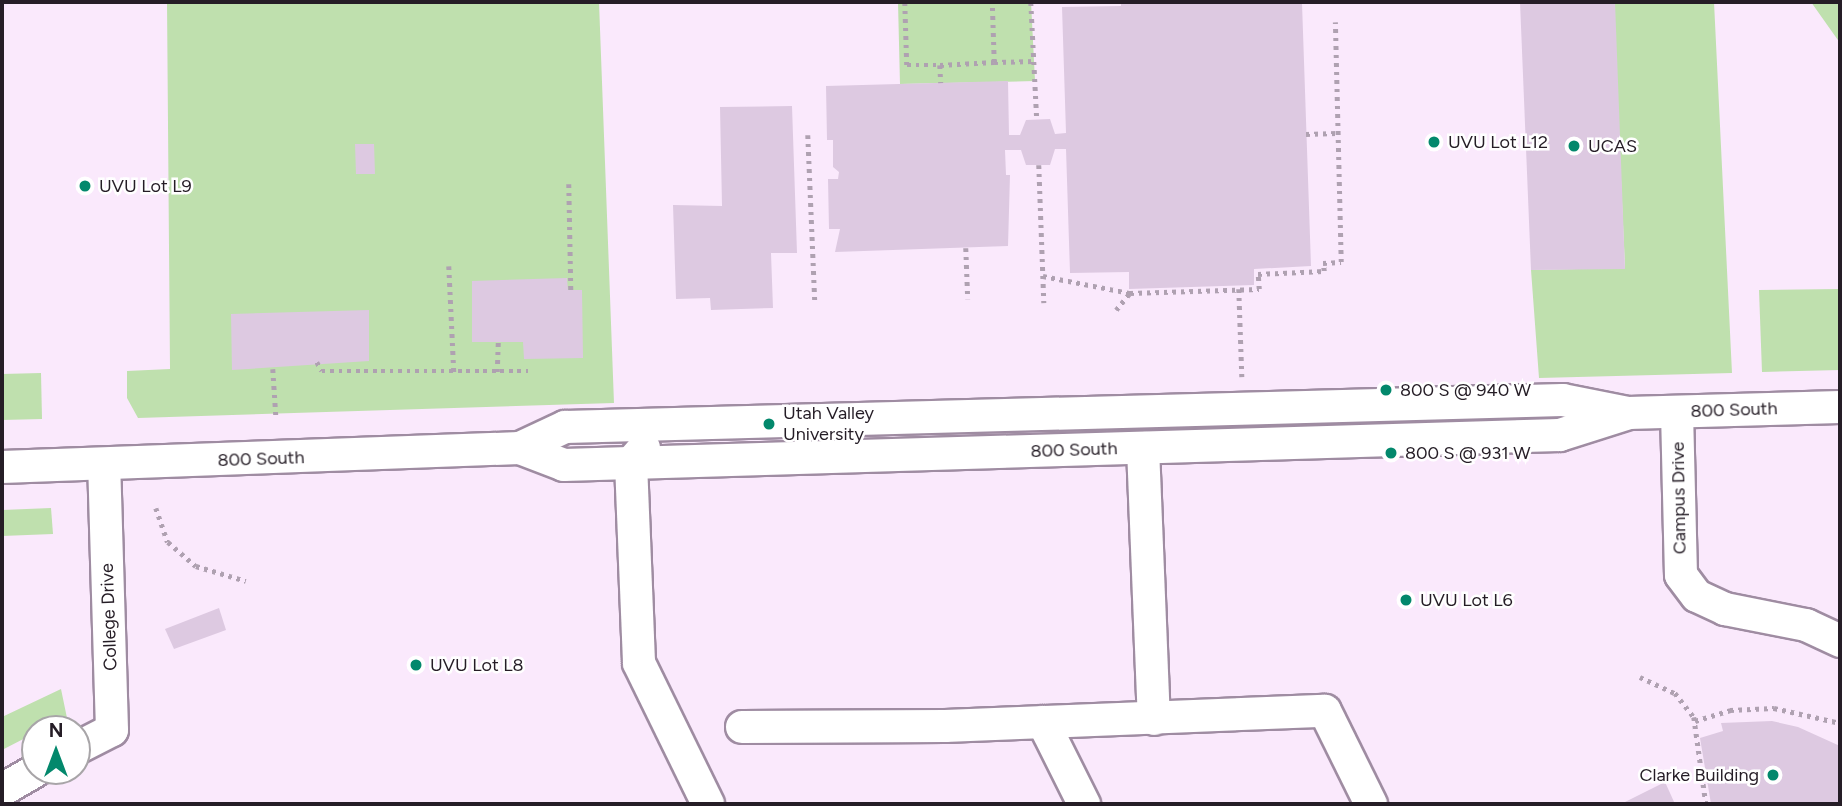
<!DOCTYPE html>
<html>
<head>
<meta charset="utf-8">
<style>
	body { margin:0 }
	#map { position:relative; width:1842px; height:806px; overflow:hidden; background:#fae9fc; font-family:Figtree,sans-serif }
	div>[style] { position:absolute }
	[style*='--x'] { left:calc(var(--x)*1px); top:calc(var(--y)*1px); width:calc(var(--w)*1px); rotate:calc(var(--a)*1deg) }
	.green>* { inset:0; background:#bfe0ae }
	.building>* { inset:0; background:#ddc9e1 }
	.path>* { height:4.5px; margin-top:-2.25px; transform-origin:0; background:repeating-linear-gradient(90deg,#afa1b1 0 3.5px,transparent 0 8.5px) }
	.roads { filter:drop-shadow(2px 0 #9f8ca2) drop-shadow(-2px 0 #9f8ca2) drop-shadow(0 2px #9f8ca2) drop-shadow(0 -2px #9f8ca2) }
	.minor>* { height:32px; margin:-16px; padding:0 16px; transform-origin:16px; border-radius:16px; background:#fff }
	.dots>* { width:19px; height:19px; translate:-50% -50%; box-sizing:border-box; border:4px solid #fff; border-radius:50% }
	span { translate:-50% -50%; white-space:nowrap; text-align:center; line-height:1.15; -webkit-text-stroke:5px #fff; paint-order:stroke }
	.poi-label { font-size:18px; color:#251d26 }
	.left { translate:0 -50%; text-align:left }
	.right { translate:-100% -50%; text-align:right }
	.street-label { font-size:18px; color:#251d26 }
	.frame { position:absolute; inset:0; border:4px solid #251d26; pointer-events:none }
	.north { position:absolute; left:21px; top:715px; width:70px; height:70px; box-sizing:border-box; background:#fff; border:2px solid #a8a5a8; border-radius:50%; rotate:0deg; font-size:19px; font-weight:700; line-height:28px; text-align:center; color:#251d26 }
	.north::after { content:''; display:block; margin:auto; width:24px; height:32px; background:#03886c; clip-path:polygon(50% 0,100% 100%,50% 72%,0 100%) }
</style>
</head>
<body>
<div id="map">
	<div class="green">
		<div style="clip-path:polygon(167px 2px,599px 2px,614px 403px,138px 418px,127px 398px,127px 371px,170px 369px)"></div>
		<div style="clip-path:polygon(898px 2px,1031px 2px,1035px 81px,900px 84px)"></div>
		<div style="clip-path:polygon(1613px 2px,1714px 2px,1732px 373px,1539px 378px,1531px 270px,1625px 268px)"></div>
		<div style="clip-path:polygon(1811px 2px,1840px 2px,1840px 44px,1840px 43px)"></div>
		<div style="clip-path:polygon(1840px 289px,1840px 370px,1762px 372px,1759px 290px)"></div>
		<div style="clip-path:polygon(41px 373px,42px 419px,2px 420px,2px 374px)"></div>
		<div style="clip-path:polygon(51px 508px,53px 534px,2px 536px,2px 510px)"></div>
		<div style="clip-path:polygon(61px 689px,67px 718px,35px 729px,35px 733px,2px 750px,2px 717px)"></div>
	</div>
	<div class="building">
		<div style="clip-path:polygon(1121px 2px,1302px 3px,1311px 266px,1254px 269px,1254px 285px,1129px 289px,1129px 272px,1070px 273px,1066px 149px,1055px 149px,1050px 165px,1026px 165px,1021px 150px,1005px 150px,1006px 175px,1010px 175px,1008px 246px,835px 252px,840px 229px,829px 229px,828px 179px,838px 179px,839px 172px,833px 167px,833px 140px,827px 140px,826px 86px,1008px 81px,1009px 135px,1020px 135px,1026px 120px,1050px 119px,1055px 134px,1066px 133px,1062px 7px,1121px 6px)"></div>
		<div style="clip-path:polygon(1520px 2px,1615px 2px,1625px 269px,1531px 270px)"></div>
		<div style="clip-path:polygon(792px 106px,797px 253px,771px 253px,773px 308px,711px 310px,710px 298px,676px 299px,673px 205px,722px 206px,720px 107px)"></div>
		<div style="clip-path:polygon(355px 144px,374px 144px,375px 174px,356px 174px)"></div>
		<div style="clip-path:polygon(567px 278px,568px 290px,582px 290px,583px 358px,524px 359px,523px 342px,472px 342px,472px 281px)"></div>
		<div style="clip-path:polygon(369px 310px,369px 361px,232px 370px,231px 314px)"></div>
		<div style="clip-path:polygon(219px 608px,226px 630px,174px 649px,165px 629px)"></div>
		<div style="clip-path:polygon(1772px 721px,1798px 727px,1840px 746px,1840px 804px,1711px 804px,1700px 738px,1723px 731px,1721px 723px)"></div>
		<div style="clip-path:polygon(1665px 782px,1675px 804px,1621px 804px)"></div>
	</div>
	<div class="path">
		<div style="--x:905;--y:2;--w:63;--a:88.2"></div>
		<div style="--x:907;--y:65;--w:33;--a:0"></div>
		<div style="--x:940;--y:65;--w:18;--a:87"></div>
		<div style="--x:1031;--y:2;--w:118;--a:87.1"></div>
		<div style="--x:994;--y:62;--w:40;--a:-1.4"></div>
		<div style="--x:940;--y:65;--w:54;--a:-3.2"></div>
		<div style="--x:994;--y:62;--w:60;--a:-91.9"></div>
		<div style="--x:1306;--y:134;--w:31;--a:-2"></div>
		<div style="--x:808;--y:135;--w:168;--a:87.6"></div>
		<div style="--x:1039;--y:165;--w:138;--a:87.9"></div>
		<div style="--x:569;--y:184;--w:106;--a:88.9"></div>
		<div style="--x:966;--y:248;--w:51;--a:87.8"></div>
		<div style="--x:449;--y:266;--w:106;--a:87.3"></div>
		<div style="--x:1043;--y:276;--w:89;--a:11.1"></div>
		<div style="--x:1130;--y:293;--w:129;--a:-1.8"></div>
		<div style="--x:1259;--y:289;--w:15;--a:-94"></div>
		<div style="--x:1258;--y:274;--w:66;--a:-2.6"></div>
		<div style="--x:1324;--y:271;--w:8;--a:-97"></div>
		<div style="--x:1323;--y:263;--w:18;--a:-3"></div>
		<div style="--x:1341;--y:262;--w:240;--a:-91.4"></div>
		<div style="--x:1239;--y:289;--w:88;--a:88"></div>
		<div style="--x:1116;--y:310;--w:22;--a:-51"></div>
		<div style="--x:317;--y:362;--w:10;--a:61"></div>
		<div style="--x:322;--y:371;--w:206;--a:0"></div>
		<div style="--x:273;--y:369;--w:46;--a:86.3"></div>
		<div style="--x:497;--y:372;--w:30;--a:-88"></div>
		<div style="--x:156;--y:508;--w:36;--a:71"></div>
		<div style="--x:168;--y:542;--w:37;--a:41"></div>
		<div style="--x:196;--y:566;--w:52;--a:16.7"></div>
		<div style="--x:1640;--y:677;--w:38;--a:25"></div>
		<div style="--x:1675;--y:693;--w:31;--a:52"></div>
		<div style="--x:1694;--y:717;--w:88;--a:82.1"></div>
		<div style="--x:1695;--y:721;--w:37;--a:-17"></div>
		<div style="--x:1730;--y:710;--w:44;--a:-2.6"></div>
		<div style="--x:1774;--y:708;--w:68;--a:12.8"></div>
	</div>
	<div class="roads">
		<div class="minor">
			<div style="--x:1677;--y:412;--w:163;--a:88.6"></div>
			<div style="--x:1681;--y:575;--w:26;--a:53"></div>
			<div style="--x:1697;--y:596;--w:31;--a:25"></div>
			<div style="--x:1725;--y:609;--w:83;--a:11.2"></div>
			<div style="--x:1806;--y:625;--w:38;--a:25"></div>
			<div style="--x:520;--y:448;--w:47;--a:21.1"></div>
			<div style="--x:564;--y:465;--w:996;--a:-1.73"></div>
			<div style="--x:1560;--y:435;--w:69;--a:-17.7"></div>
			<div style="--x:644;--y:448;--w:20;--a:131"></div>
			<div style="--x:631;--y:463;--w:200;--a:87.7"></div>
			<div style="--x:639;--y:663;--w:157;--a:63.9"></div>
			<div style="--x:1143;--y:448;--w:271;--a:87.7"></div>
			<div style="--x:2;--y:467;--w:518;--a:-2.1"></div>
			<div style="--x:520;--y:448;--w:50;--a:-25"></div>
			<div style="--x:565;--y:427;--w:998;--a:-1.55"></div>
			<div style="--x:1563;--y:400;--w:66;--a:11.3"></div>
			<div style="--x:1628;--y:413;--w:212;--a:-1.6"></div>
			<div style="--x:1043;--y:722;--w:92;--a:63.4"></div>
			<div style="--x:742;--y:727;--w:203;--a:-0.3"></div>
			<div style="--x:945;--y:726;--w:380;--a:-2.3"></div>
			<div style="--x:1325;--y:711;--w:104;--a:63.7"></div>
			<div style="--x:77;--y:748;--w:39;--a:-27"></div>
			<div style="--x:112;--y:730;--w:266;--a:-91.7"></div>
			<div style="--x:2;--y:790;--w:38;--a:-30"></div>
		</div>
	</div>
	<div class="dots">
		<div style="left:1434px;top:142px;background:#03886c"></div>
		<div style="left:1574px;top:146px;background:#03886c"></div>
		<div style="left:85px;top:186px;background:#03886c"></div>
		<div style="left:1386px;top:390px;background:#03886c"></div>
		<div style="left:769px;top:424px;background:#03886c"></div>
		<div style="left:1391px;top:453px;background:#03886c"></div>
		<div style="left:1406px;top:600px;background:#03886c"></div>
		<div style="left:416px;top:665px;background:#03886c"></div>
		<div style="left:1773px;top:775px;background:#03886c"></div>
	</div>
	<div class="poi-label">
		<span class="left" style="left:1448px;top:142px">UVU Lot L12</span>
		<span class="left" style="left:1588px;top:146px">UCAS</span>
		<span class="left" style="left:99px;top:186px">UVU Lot L9</span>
		<span class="left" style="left:1400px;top:390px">800 S @ 940 W</span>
		<span class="left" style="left:783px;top:424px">Utah Valley<br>University</span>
		<span class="left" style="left:1405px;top:453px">800 S @ 931 W</span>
		<span class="left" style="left:1420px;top:600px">UVU Lot L6</span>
		<span class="left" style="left:430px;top:665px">UVU Lot L8</span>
		<span class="right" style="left:1759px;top:775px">Clarke Building</span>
	</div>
	<div class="street-label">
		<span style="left:1734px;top:410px;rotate:-2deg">800 South</span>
		<span style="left:1074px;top:450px;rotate:-2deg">800 South</span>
		<span style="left:261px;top:459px;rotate:-2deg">800 South</span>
		<span style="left:1679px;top:498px;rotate:-91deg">Campus Drive</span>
		<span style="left:109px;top:617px;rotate:-92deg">College Drive</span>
	</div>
	<div class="frame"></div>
	<div class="north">N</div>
</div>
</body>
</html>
